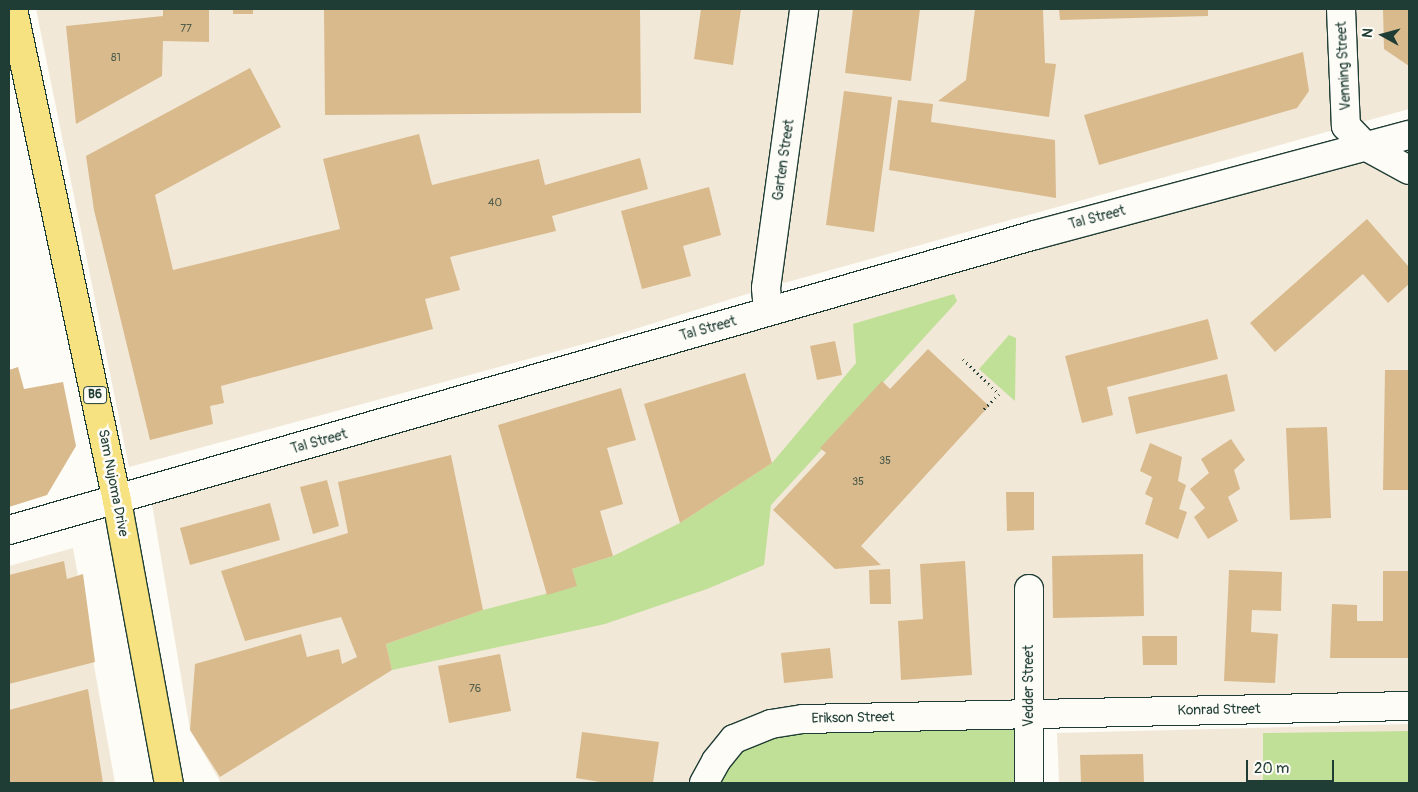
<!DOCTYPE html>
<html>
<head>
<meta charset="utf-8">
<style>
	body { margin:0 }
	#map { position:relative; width:1418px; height:792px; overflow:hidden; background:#fdfcf7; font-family:Pangolin,sans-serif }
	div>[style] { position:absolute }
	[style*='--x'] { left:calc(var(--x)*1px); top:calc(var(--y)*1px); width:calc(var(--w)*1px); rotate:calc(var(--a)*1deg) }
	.built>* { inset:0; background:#f2e8d7 }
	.green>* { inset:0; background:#c0df97 }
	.building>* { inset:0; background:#d9ba8d }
	.path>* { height:3px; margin-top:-1.5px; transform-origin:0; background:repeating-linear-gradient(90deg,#1f3d34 0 1px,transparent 0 5px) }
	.roads { filter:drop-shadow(1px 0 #1f3d34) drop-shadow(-1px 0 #1f3d34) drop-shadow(0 1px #1f3d34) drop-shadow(0 -1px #1f3d34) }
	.street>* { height:28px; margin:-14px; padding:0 14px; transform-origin:14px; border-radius:14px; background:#fdfcf7 }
	.secondary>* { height:28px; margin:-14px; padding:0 14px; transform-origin:14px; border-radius:14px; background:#fdfcf7 }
	.highway>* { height:28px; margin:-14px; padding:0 14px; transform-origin:14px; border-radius:14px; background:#f7e281 }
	span { translate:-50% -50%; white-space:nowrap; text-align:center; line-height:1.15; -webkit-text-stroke:5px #fdfcf7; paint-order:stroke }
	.number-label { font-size:11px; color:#4e5c4a }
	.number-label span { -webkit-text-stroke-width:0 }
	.shield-label span { padding:1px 4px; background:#fdfcf7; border:1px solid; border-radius:4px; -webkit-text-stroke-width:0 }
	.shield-label { font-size:12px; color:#1f3d34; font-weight:700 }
	.street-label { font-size:14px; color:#1f3d34 }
	.frame { position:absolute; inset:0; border:10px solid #1f3d34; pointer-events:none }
	.north { position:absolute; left:1358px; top:10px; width:50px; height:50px; -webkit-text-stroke:4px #fdfcf7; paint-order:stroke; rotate:277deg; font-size:14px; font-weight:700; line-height:20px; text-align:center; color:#1f3d34 }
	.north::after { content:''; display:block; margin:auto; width:18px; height:22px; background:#1f3d34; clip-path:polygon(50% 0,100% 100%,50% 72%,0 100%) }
	.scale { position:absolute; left:1246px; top:760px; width:88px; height:22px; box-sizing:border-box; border:2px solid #1f3d34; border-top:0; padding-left:6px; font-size:15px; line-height:18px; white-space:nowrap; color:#1f3d34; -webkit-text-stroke:4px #fdfcf7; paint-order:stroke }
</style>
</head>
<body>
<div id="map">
	<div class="built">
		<div style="clip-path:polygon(36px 9px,1409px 9px,1409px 109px,766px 288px,606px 338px,129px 467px)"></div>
		<div style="clip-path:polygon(1365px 146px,1409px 170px,1409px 706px,1029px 715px,1029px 783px,221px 783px,190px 730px,150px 492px)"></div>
		<div style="clip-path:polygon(73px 548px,115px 783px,9px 783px,9px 566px)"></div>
		<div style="clip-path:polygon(1409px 724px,1409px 783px,1059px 783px,1057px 733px)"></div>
	</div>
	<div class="green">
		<div style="clip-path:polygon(954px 294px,957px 301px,952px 307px,771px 505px,764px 565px,707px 589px,605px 624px,392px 670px,386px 644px,483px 610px,576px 586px,572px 569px,613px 556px,680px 523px,772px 463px,856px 363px,853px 324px)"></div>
		<div style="clip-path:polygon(1009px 335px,1016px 338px,1015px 401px,979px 369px)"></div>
		<div style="clip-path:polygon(1028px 715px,1029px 783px,704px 783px,771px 724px)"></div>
		<div style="clip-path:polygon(1409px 731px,1409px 783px,1263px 783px,1263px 733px)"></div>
	</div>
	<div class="building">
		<div style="clip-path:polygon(163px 9px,209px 9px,209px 42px,163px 41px,162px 76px,76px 124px,66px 26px,163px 16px)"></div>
		<div style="clip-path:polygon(233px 9px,253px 9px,253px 14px,233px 14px)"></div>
		<div style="clip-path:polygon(324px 9px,640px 9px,641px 113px,325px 115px)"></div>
		<div style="clip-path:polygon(701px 9px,741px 9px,733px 65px,694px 59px)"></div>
		<div style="clip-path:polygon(853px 9px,920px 9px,911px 81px,845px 73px)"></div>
		<div style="clip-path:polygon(975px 9px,1043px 10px,1045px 63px,1056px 64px,1049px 117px,938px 101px,966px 80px)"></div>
		<div style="clip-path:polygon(1059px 9px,1208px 9px,1208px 16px,1060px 20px)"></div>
		<div style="clip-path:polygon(1383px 9px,1408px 9px,1409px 66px,1384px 49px)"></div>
		<div style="clip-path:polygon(1303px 52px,1309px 91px,1297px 108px,1099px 165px,1084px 115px)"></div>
		<div style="clip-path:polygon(250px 68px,281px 127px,155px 195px,173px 270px,340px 229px,323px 159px,419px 134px,432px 185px,539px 159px,545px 185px,640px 158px,648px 189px,552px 216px,556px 231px,450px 257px,460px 290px,425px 299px,433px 329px,221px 386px,224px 403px,210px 406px,213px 424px,150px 440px,94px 210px,86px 156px)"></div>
		<div style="clip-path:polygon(844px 91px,892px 97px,874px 232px,826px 225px)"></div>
		<div style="clip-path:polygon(898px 100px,933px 104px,931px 122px,1055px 140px,1056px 198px,889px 170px)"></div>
		<div style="clip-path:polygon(709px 187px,721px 235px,683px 246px,691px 276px,642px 289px,621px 211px)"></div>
		<div style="clip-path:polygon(1367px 219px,1409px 267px,1409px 284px,1388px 303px,1363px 274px,1275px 352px,1250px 323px)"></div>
		<div style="clip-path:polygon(1208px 319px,1218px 359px,1107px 387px,1113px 415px,1082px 423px,1065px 356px)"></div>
		<div style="clip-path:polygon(835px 341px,842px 375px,817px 380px,810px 346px)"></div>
		<div style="clip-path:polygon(928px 349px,989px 406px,861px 546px,881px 565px,835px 569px,773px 510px,826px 453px,820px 448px,882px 381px,890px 389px)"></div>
		<div style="clip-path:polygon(18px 367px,24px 389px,63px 382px,76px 446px,47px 495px,9px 507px,9px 370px)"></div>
		<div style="clip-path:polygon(1385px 370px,1409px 370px,1409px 490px,1383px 490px)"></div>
		<div style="clip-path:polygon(745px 373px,772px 463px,680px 523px,644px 404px)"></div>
		<div style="clip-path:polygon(1227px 374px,1235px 411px,1136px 434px,1128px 397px)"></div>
		<div style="clip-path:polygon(621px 388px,636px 440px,607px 448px,623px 504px,600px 511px,613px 556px,572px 569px,577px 586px,547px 595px,498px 425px)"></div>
		<div style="clip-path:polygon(1327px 427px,1331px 518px,1290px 520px,1286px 428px)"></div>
		<div style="clip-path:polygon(1231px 439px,1245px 460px,1234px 470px,1240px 489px,1228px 497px,1238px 521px,1208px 539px,1194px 517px,1205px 508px,1190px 489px,1209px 473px,1201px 459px)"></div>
		<div style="clip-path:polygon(1150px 443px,1182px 457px,1178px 481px,1186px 485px,1179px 509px,1187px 512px,1178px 539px,1145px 524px,1153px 498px,1145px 494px,1152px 477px,1140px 471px)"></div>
		<div style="clip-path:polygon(451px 455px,483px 610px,386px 644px,392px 670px,220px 777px,190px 730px,195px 664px,301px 634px,307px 657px,339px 649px,342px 664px,357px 657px,341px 617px,245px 641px,221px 571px,348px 533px,338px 482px)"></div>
		<div style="clip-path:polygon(327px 480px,339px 526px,313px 534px,300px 487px)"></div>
		<div style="clip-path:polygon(1006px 492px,1034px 492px,1034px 530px,1007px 531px)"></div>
		<div style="clip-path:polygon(270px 503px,280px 540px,190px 565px,180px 528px)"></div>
		<div style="clip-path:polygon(1143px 554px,1144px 616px,1053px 618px,1052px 556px)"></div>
		<div style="clip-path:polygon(64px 561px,67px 579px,83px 574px,95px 662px,9px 684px,9px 575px)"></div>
		<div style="clip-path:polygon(965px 561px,972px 675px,901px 680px,898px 621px,923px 619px,920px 564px)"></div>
		<div style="clip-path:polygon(890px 569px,891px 604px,870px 604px,869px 570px)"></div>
		<div style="clip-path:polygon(1229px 570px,1282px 572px,1281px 611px,1252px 610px,1251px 632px,1278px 634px,1275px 683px,1224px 681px)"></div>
		<div style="clip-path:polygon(1383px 571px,1409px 571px,1409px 658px,1330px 658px,1332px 604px,1357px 605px,1357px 621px,1383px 621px)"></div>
		<div style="clip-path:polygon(1142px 636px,1177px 636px,1177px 665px,1143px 665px)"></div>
		<div style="clip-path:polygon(830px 648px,833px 678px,784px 683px,781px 653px)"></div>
		<div style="clip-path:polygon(500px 654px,511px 711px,449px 723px,438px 666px)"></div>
		<div style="clip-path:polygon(88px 689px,103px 783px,9px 783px,9px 710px)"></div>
		<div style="clip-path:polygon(582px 732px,659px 742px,653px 783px,606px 783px,576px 778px)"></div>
		<div style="clip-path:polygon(1143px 754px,1144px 783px,1081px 783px,1080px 755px)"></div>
	</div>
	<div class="path">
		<div style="--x:963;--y:359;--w:50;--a:44.2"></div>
		<div style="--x:999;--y:394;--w:23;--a:135"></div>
	</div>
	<div class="roads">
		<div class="street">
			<div style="--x:768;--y:311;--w:23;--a:-95"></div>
			<div style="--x:766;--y:288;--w:282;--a:-82.2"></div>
			<div style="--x:704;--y:783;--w:25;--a:-61"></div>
			<div style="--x:716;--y:761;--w:28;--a:-51"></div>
			<div style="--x:734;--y:739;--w:40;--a:-22"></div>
			<div style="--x:771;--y:724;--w:32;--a:-9"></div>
			<div style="--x:803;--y:719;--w:606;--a:-1.23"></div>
			<div style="--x:1029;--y:783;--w:194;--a:-90"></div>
		</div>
		<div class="secondary">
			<div style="--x:1341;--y:9;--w:117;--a:87.6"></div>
			<div style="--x:1346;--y:126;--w:28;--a:46"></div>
			<div style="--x:1365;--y:146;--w:50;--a:28.6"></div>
			<div style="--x:9;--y:530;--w:1068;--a:-16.04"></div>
			<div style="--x:1035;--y:235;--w:387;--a:-15"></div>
		</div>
		<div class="highway">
			<div style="--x:13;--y:9;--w:503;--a:78.06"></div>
			<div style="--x:117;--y:501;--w:287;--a:79.6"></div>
		</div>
	</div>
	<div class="number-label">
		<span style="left:186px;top:29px">77</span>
		<span style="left:116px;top:58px">81</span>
		<span style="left:495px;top:203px">40</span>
		<span style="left:885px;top:461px">35</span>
		<span style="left:858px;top:482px">35</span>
		<span style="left:475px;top:689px">76</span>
	</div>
	<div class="shield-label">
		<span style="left:95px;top:395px">B6</span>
	</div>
	<div class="street-label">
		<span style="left:1344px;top:66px;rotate:-93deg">Venning Street</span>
		<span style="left:784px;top:160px;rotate:-82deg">Garten Street</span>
		<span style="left:1097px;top:218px;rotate:-15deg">Tal Street</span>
		<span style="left:708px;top:329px;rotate:-16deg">Tal Street</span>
		<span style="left:319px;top:442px;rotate:-16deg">Tal Street</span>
		<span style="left:113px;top:483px;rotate:79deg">Sam Nujoma Drive</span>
		<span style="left:1029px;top:686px;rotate:-90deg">Vedder Street</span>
		<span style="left:1219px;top:710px;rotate:-1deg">Konrad Street</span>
		<span style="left:853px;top:718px;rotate:-1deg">Erikson Street</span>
	</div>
	<div class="frame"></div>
	<div class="north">N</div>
	<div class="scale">20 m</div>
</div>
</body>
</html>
